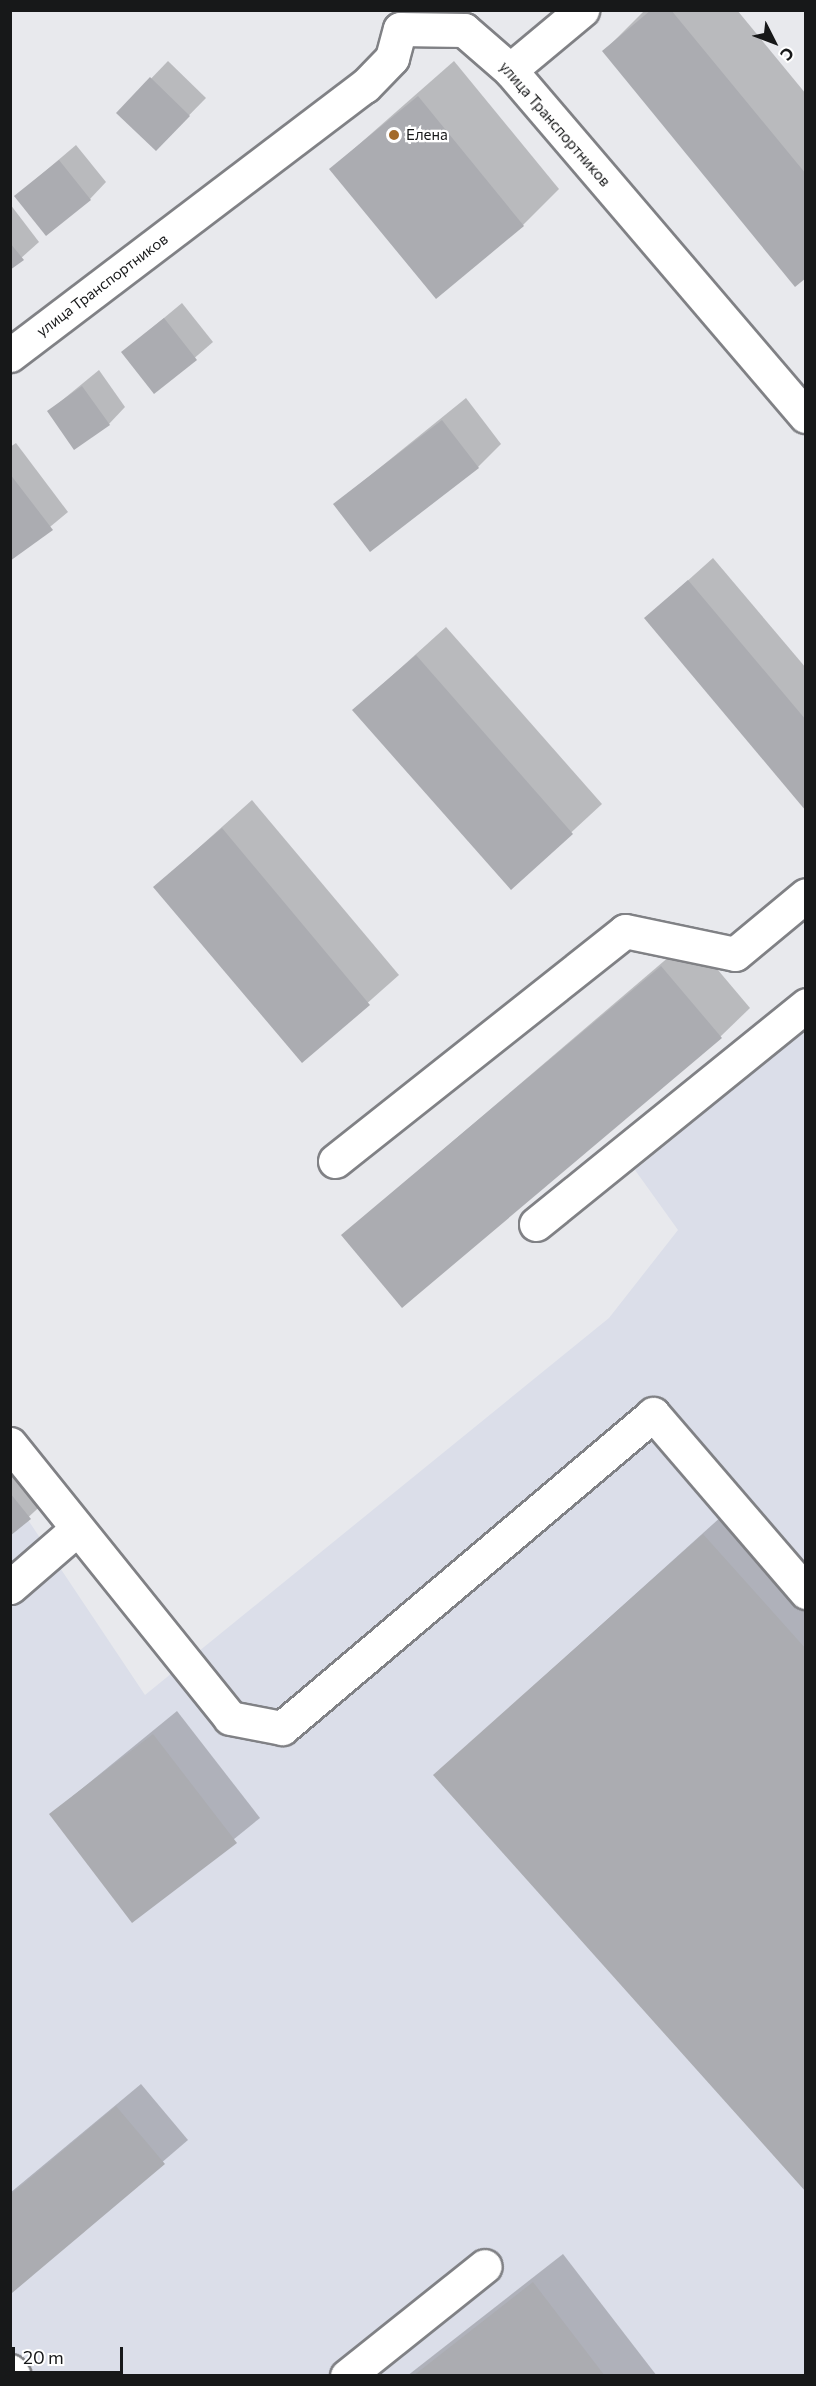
<!DOCTYPE html>
<html>
<head>
<meta charset="utf-8">
<style>
	body { margin:0 }
	#map { position:relative; width:816px; height:2386px; overflow:hidden; background:#e8e9ed; font-family:Commissioner,sans-serif }
	div>[style] { position:absolute }
	[style*='--x'] { left:calc(var(--x)*1px); top:calc(var(--y)*1px); width:calc(var(--w)*1px); rotate:calc(var(--a)*1deg) }
	.built>* { inset:0; background:#dbdee9 }
	.shadow>* { inset:0; background:#0003 }
	.building>* { inset:0; background:#abacb1 }
	.roads { filter:drop-shadow(2px 0 #808185) drop-shadow(-2px 0 #808185) drop-shadow(0 2px #808185) drop-shadow(0 -2px #808185) }
	.minor>* { height:33px; margin:-16.5px; padding:0 16.5px; transform-origin:16.5px; border-radius:16.5px; background:#fff }
	.dots>* { width:16px; height:16px; translate:-50% -50%; box-sizing:border-box; border:3px solid #fff; border-radius:50% }
	span { translate:-50% -50%; white-space:nowrap; text-align:center; line-height:1.15; -webkit-text-stroke:4.5px #fff; paint-order:stroke }
	.street-label { font-size:15px; color:#171819 }
	.poi-label { font-size:15px; color:#171819 }
	.left { translate:0 -50%; text-align:left }
	.frame { position:absolute; inset:0; border:12px solid #171819; pointer-events:none }
	.north { position:absolute; left:744px; top:12px; width:60px; height:60px; -webkit-text-stroke:4px #fff; paint-order:stroke; rotate:132deg; font-size:16px; font-weight:700; line-height:24px; text-align:center; color:#171819 }
	.north::after { content:''; display:block; margin:auto; width:21px; height:27px; background:#171819; clip-path:polygon(50% 0,100% 100%,50% 72%,0 100%) }
	.scale { position:absolute; left:12px; top:2347px; width:111px; height:27px; box-sizing:border-box; border:3px solid #171819; border-top:0; padding-left:8px; font-size:18px; line-height:21px; white-space:nowrap; color:#171819; -webkit-text-stroke:4px #fff; paint-order:stroke }
</style>
</head>
<body>
<div id="map">
	<div class="built">
		<div style="clip-path:polygon(805px 1030px,805px 2375px,11px 2375px,10px 1493px,145px 1695px,609px 1318px,678px 1230px,635px 1170px)"></div>
	</div>
	<div class="shadow">
		<div style="clip-path:polygon(645px 10px,737px 10px,806px 94px,806px 276px,604px 51px)"></div>
		<div style="clip-path:polygon(168px 61px,206px 98px,156px 149px,118px 113px)"></div>
		<div style="clip-path:polygon(454px 61px,559px 189px,523px 225px,331px 169px)"></div>
		<div style="clip-path:polygon(76px 145px,106px 182px,90px 199px,16px 196px)"></div>
		<div style="clip-path:polygon(10px 204px,39px 242px,10px 268px)"></div>
		<div style="clip-path:polygon(182px 303px,213px 342px,155px 392px,123px 352px)"></div>
		<div style="clip-path:polygon(99px 370px,125px 407px,109px 424px,49px 411px)"></div>
		<div style="clip-path:polygon(466px 398px,501px 444px,478px 467px,335px 504px)"></div>
		<div style="clip-path:polygon(16px 443px,68px 512px,10px 560px,10px 447px)"></div>
		<div style="clip-path:polygon(713px 558px,806px 668px,806px 808px,646px 618px)"></div>
		<div style="clip-path:polygon(446px 627px,602px 804px,511px 888px,354px 710px)"></div>
		<div style="clip-path:polygon(252px 800px,399px 975px,302px 1061px,155px 887px)"></div>
		<div style="clip-path:polygon(691px 938px,750px 1008px,720px 1037px,343px 1235px)"></div>
		<div style="clip-path:polygon(10px 1428px,59px 1489px,10px 1534px)"></div>
		<div style="clip-path:polygon(733px 1506px,806px 1588px,806px 2190px,435px 1775px)"></div>
		<div style="clip-path:polygon(177px 1711px,260px 1818px,133px 1921px,51px 1814px)"></div>
		<div style="clip-path:polygon(141px 2084px,188px 2140px,12px 2291px,10px 2193px)"></div>
		<div style="clip-path:polygon(563px 2254px,657px 2376px,407px 2376px)"></div>
	</div>
	<div class="building">
		<div style="clip-path:polygon(651px 10px,671px 10px,806px 174px,806px 278px,795px 287px,602px 51px)"></div>
		<div style="clip-path:polygon(150px 77px,190px 116px,156px 151px,116px 113px)"></div>
		<div style="clip-path:polygon(418px 96px,524px 226px,436px 299px,329px 169px)"></div>
		<div style="clip-path:polygon(59px 160px,91px 200px,46px 236px,14px 196px)"></div>
		<div style="clip-path:polygon(10px 243px,24px 260px,10px 270px)"></div>
		<div style="clip-path:polygon(164px 318px,197px 360px,154px 394px,121px 352px)"></div>
		<div style="clip-path:polygon(82px 386px,110px 425px,74px 450px,47px 411px)"></div>
		<div style="clip-path:polygon(442px 420px,479px 468px,370px 552px,333px 504px)"></div>
		<div style="clip-path:polygon(10px 474px,53px 530px,10px 561px)"></div>
		<div style="clip-path:polygon(688px 580px,806px 720px,806px 811px,644px 618px)"></div>
		<div style="clip-path:polygon(416px 655px,573px 834px,511px 890px,352px 710px)"></div>
		<div style="clip-path:polygon(222px 828px,370px 1005px,302px 1063px,153px 887px)"></div>
		<div style="clip-path:polygon(661px 966px,722px 1038px,402px 1308px,341px 1235px)"></div>
		<div style="clip-path:polygon(10px 1493px,31px 1519px,10px 1536px)"></div>
		<div style="clip-path:polygon(703px 1534px,806px 1649px,806px 2192px,433px 1775px)"></div>
		<div style="clip-path:polygon(153px 1734px,237px 1843px,132px 1923px,49px 1814px)"></div>
		<div style="clip-path:polygon(116px 2106px,165px 2164px,12px 2293px,10px 2195px)"></div>
		<div style="clip-path:polygon(533px 2282px,605px 2376px,413px 2376px)"></div>
	</div>
	<div class="roads">
		<div class="minor">
			<div style="--x:510;--y:70;--w:94;--a:-39.8"></div>
			<div style="--x:10;--y:355;--w:445;--a:-37.2"></div>
			<div style="--x:365;--y:86;--w:39;--a:-46"></div>
			<div style="--x:392;--y:58;--w:30;--a:-75"></div>
			<div style="--x:400;--y:29;--w:64;--a:0.9"></div>
			<div style="--x:464;--y:30;--w:61;--a:41"></div>
			<div style="--x:510;--y:70;--w:455;--a:49.5"></div>
			<div style="--x:335;--y:1161;--w:370;--a:-38.4"></div>
			<div style="--x:625;--y:931;--w:112;--a:11.8"></div>
			<div style="--x:735;--y:954;--w:92;--a:-39.7"></div>
			<div style="--x:536;--y:1224;--w:348;--a:-39"></div>
			<div style="--x:10;--y:1444;--w:351;--a:51.2"></div>
			<div style="--x:230;--y:1718;--w:53;--a:10.9"></div>
			<div style="--x:282;--y:1728;--w:486;--a:-40.2"></div>
			<div style="--x:653;--y:1414;--w:235;--a:49.3"></div>
			<div style="--x:10;--y:1587;--w:89;--a:-40.9"></div>
			<div style="--x:10;--y:2371;--w:6;--a:51"></div>
			<div style="--x:347;--y:2376;--w:176;--a:-38.6"></div>
		</div>
	</div>
	<div class="dots">
		<div style="left:394px;top:135px;background:#a36a29"></div>
	</div>
	<div class="street-label">
		<span style="left:555px;top:124px;rotate:49deg">улица Транспортников</span>
		<span style="left:102px;top:285px;rotate:-37deg">улица Транспортников</span>
	</div>
	<div class="poi-label">
		<span class="left" style="left:406px;top:135px">Елена</span>
	</div>
	<div class="frame"></div>
	<div class="north">С</div>
	<div class="scale">20 m</div>
</div>
</body>
</html>
